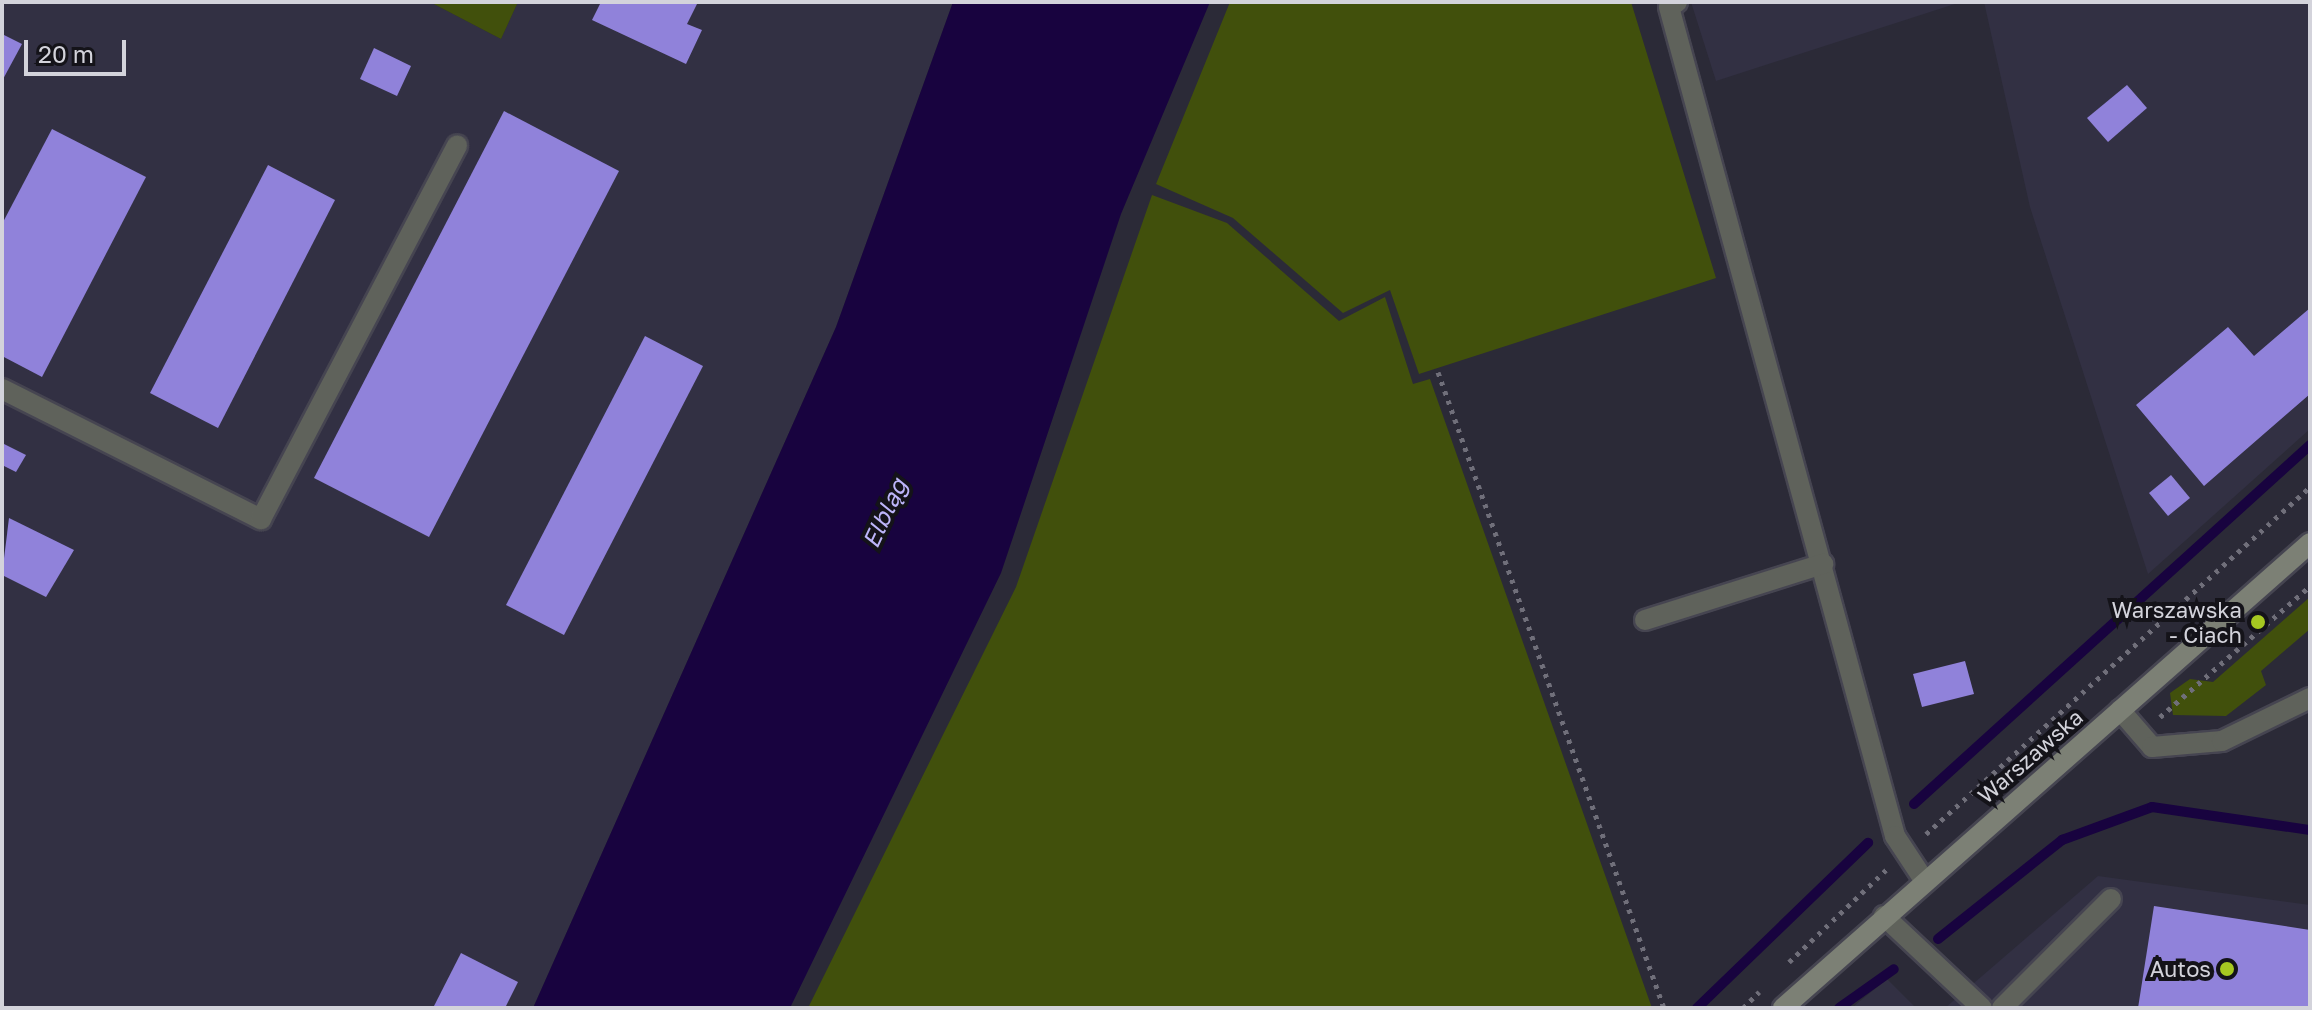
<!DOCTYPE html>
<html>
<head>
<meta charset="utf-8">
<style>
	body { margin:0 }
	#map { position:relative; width:2312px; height:1010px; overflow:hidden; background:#2b2a37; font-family:"Golos Text",sans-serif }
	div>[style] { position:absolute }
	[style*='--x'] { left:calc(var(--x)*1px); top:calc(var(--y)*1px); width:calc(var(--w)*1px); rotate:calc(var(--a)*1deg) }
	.built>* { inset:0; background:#323043 }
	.green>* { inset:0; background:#41500c }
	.water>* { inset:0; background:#18033f }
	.stream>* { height:10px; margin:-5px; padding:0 5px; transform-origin:5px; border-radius:5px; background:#18033f }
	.building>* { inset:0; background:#9082da }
	.path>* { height:5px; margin-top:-2.5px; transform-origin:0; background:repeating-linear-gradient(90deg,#706f7a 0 4px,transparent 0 10px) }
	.roads { filter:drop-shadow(2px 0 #464551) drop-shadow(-2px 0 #464551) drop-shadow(0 2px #464551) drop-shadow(0 -2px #464551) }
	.service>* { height:20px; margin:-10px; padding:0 10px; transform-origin:10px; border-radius:10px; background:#5f625b }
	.secondary>* { height:20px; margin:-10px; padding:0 10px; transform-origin:10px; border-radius:10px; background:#7c8075 }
	.dots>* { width:22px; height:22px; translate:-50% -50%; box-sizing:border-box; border:4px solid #141319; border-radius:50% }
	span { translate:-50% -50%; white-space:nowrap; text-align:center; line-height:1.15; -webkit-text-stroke:8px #141319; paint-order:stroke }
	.poi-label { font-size:22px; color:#d3d3db }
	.right { translate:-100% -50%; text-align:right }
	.street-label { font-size:22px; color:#d3d3db }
	.water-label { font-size:24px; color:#bdb5f9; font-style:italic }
	.frame { position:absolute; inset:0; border:4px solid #d3d3db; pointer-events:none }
	.scale { position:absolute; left:24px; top:40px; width:102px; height:36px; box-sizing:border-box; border:4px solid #d3d3db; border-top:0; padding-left:10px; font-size:24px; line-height:28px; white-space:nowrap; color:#d3d3db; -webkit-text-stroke:6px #141319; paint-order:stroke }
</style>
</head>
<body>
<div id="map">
	<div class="built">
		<div style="clip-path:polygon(2px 2px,430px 2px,501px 39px,518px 2px,953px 2px,836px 327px,533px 1008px,2px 1008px)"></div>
		<div style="clip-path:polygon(1691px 2px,1961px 2px,1716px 81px)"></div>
		<div style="clip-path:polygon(1984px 2px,2310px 2px,2310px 429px,2148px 574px,2030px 207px)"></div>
		<div style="clip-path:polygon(2098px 876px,2310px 905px,2310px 1008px,1945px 1008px)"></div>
		<div style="clip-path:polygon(1887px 979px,1916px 1008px,1852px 1008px,1860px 1001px)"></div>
	</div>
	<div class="green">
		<div style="clip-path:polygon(430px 2px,518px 2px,501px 39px)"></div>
		<div style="clip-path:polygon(1230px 2px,1631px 2px,1716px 278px,1419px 374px,1390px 290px,1343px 313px,1233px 218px,1156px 184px)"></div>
		<div style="clip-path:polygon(1152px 195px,1227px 223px,1339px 321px,1385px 297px,1413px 384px,1430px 379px,1652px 1008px,808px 1008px,1016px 587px)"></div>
		<div style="clip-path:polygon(2310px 597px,2310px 629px,2261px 671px,2266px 685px,2226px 716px,2173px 715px,2170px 693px,2190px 679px,2213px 682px)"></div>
	</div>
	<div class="water">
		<div style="clip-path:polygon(953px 2px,1210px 2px,1121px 214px,1001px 573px,790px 1008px,533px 1008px,836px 327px)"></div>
	</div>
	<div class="stream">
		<div style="--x:1914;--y:804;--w:535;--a:-42.19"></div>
		<div style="--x:1938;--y:939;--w:159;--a:-38.6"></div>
		<div style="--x:2062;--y:840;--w:96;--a:-20.1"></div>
		<div style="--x:2152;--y:807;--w:160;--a:8.3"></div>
		<div style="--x:1697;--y:1008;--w:238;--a:-44"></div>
		<div style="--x:1839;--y:1008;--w:67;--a:-35.3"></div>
	</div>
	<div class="building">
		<div style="clip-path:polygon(601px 2px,698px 2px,687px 24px,702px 30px,686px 64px,592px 20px)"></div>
		<div style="clip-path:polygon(2px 34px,22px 44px,2px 81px)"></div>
		<div style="clip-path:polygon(374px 48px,411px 66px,397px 96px,360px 79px)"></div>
		<div style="clip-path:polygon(2127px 85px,2147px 108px,2108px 142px,2087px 118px)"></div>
		<div style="clip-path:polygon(504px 111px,619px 171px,429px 537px,314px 478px)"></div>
		<div style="clip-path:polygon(52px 129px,146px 177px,42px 377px,2px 356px,2px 224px)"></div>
		<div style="clip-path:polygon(268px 165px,335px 200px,218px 428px,150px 393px)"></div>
		<div style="clip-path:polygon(2310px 308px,2310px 394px,2204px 486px,2136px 405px,2228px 327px,2254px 356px)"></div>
		<div style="clip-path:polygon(645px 336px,703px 366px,564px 635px,506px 605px)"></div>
		<div style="clip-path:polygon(2px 443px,26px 455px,16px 472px,2px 465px)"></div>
		<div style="clip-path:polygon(2171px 475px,2190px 498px,2168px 516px,2149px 493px)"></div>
		<div style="clip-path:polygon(9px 518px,74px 550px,46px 597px,2px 575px)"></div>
		<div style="clip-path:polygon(1965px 661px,1974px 694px,1922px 707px,1913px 674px)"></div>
		<div style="clip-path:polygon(2154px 906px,2310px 930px,2310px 1008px,2138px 1008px)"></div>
		<div style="clip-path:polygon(461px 953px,518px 982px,505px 1008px,433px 1008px)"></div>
	</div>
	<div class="path">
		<div style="--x:1438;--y:372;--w:675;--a:70.44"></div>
		<div style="--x:2160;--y:717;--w:199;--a:-41.1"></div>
		<div style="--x:1926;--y:834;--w:518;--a:-42.1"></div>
		<div style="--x:1789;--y:962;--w:134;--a:-43.5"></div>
		<div style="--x:1743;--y:1008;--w:23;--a:-45"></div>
	</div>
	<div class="roads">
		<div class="service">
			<div style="--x:1677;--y:2;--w:9;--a:148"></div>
			<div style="--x:1669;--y:7;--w:859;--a:74.75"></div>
			<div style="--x:1895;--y:836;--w:53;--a:56.6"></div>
			<div style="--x:2;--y:389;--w:290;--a:26.7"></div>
			<div style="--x:261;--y:519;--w:422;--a:-62.3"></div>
			<div style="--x:1645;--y:620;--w:187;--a:-17.5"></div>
			<div style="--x:2120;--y:710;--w:49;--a:49.1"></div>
			<div style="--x:2152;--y:747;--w:70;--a:-4.9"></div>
			<div style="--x:2222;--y:741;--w:98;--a:-26"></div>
			<div style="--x:1884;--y:916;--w:134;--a:43.2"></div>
			<div style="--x:2002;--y:1008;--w:154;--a:-45"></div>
		</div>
		<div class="secondary">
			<div style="--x:1783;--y:1008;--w:703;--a:-41.42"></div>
		</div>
	</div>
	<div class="dots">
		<div style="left:2258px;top:622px;background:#a6c821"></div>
		<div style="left:2227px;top:969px;background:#a6c821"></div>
	</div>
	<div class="poi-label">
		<span class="right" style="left:2242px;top:622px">Warszawska<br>- Ciach</span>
		<span class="right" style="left:2211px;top:969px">Autos</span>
	</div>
	<div class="street-label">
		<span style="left:2030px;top:756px;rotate:-41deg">Warszawska</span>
	</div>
	<div class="water-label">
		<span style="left:884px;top:513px;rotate:-65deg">Elbląg</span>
	</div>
	<div class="frame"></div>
	<div class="scale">20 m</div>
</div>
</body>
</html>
